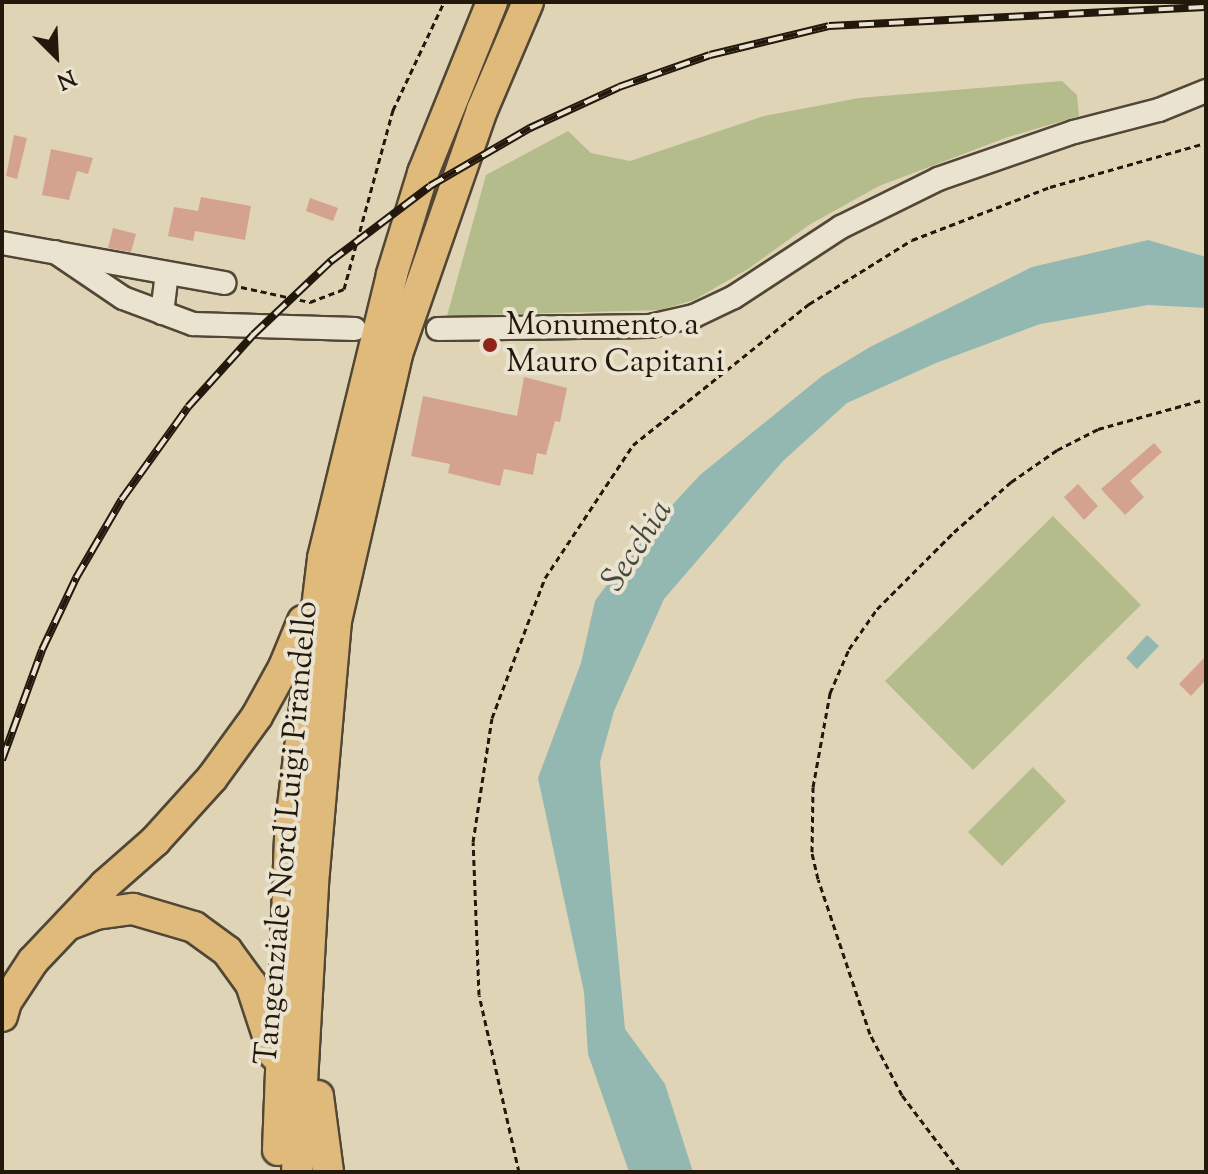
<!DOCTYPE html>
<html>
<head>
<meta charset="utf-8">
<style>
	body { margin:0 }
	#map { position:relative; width:1208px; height:1174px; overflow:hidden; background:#dfd4b6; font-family:"Sorts Mill Goudy",serif }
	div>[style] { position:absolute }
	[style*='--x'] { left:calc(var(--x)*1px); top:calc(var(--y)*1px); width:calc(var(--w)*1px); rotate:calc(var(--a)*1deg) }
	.green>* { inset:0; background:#b5bc8c }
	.water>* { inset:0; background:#93b8b1 }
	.building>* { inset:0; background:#d4a38f }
	.path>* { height:3px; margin-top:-1.5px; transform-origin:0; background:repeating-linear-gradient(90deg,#23180c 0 6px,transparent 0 10px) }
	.roads { filter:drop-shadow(2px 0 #524736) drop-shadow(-2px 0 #524736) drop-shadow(0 2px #524736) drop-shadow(0 -2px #524736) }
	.minor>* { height:22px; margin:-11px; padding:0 11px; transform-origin:11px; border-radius:11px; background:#eae3d0 }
	.highway>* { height:30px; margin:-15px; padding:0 15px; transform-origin:15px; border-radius:15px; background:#e0ba7b }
	.rail>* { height:8px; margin-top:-4px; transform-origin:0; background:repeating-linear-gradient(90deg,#eae3d0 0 15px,#23180c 0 30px); box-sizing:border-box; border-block:2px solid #23180c }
	.dots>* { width:22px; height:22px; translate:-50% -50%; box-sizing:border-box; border:4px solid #eae3d0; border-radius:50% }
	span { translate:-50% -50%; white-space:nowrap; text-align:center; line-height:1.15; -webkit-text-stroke:8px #eae3d0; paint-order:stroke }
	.poi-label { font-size:32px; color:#23180c }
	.left { translate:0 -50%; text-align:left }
	.street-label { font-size:32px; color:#23180c }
	.water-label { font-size:34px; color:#45483e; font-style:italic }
	.frame { position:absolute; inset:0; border:4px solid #23180c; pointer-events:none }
	.north { position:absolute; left:16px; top:16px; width:80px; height:80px; -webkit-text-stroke:6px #eae3d0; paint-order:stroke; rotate:156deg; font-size:22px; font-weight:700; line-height:32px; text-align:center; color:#23180c }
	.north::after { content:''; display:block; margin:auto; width:28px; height:36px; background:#23180c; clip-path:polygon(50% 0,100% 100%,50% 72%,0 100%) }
</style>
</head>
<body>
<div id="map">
	<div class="green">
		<div style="clip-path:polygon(1062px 81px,1077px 95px,1079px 116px,1008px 137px,879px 186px,809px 225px,748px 269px,694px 300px,660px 310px,447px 316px,486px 175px,568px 131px,591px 153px,630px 161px,764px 116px,859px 98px)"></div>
		<div style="clip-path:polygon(1053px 516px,1141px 605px,973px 770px,885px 681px)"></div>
		<div style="clip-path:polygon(1033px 767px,1066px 801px,1002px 866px,968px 832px)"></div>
	</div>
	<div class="water">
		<div style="clip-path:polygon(1148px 240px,1206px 257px,1206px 308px,1148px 305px,1040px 324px,936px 363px,847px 403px,783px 461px,664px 599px,614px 711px,600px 762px,625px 1029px,665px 1084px,693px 1172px,629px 1172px,588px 1054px,584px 992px,538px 778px,581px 663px,595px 601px,638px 542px,700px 475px,822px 376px,870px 347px,1032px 267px)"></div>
		<div style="clip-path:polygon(1147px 635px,1159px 646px,1137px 669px,1126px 658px)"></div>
	</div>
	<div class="building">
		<div style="clip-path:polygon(14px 135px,27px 138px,17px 179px,6px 176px)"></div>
		<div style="clip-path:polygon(51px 149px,93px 158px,88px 174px,77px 171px,69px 200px,42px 195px)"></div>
		<div style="clip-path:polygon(201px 197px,251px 206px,245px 240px,195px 231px,193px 241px,168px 236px,174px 207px,198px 211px)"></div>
		<div style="clip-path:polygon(310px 198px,338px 208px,333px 221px,306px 211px)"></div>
		<div style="clip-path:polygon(113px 228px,136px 234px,131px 252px,108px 248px)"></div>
		<div style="clip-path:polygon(524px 377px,567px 388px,560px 422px,555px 421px,546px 455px,537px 453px,533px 475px,504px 469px,500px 486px,448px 473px,450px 464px,411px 456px,423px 396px,517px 416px)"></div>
		<div style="clip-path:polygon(1154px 443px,1162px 452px,1130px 481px,1144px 497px,1125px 515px,1101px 489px)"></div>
		<div style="clip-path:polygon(1078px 484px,1098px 506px,1084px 520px,1064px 497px)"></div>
		<div style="clip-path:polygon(1206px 656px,1206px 680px,1191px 696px,1179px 684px)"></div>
	</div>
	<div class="path">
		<div style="--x:241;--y:287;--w:71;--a:12.3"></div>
		<div style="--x:310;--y:302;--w:36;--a:-21"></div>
		<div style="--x:344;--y:289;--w:186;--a:-74.7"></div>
		<div style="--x:393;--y:110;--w:119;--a:-64.7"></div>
		<div style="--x:519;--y:1172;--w:181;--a:-102.7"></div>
		<div style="--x:479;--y:995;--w:153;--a:-92.2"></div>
		<div style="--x:473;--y:842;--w:125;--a:-81.3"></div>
		<div style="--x:492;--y:718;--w:150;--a:-69.3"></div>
		<div style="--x:545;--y:578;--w:159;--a:-56.5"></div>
		<div style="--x:633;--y:445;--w:226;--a:-38.7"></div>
		<div style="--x:809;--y:304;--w:121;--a:-31.9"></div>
		<div style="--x:912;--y:240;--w:148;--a:-21"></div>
		<div style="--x:1050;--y:187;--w:162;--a:-15.8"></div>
		<div style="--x:960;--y:1172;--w:96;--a:-127"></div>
		<div style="--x:902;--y:1095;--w:69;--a:-117.7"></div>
		<div style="--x:870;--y:1034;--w:163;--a:-108.5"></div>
		<div style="--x:818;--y:879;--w:28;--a:-103"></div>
		<div style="--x:812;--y:852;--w:65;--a:-89.1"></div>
		<div style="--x:813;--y:787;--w:96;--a:-79.7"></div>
		<div style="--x:830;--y:693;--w:48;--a:-66.6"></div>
		<div style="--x:849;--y:649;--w:49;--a:-55"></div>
		<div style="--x:877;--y:609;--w:109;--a:-45"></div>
		<div style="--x:954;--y:532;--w:76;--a:-41.3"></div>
		<div style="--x:1011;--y:482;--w:56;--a:-34.8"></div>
		<div style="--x:1057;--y:450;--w:46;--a:-27.1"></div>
		<div style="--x:1098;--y:429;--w:112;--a:-15.5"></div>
	</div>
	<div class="roads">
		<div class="minor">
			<div style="--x:2;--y:243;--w:226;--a:10.2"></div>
			<div style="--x:55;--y:252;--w:82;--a:34.1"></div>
			<div style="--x:123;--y:298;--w:75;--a:20.4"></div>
			<div style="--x:193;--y:324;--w:162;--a:1.8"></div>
			<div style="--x:162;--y:313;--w:40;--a:-82.9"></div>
			<div style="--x:438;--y:329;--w:212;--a:-0.8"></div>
			<div style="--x:650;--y:326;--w:45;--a:-12.8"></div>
			<div style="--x:694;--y:316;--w:44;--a:-25.4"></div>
			<div style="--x:734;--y:297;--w:128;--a:-33.2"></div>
			<div style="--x:841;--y:227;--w:108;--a:-26.3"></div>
			<div style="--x:938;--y:179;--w:144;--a:-19.1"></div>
			<div style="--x:1074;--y:132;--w:88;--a:-14.5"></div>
			<div style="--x:1159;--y:110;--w:51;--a:-22"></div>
		</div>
		<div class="highway">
			<div style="--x:70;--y:924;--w:28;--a:-21"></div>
			<div style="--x:96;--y:914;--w:37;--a:-8"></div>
			<div style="--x:133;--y:909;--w:64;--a:16.4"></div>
			<div style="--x:194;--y:927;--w:41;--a:36"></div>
			<div style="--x:227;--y:951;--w:41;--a:54"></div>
			<div style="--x:251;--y:984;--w:74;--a:71.8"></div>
			<div style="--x:2;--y:1016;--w:15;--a:-74"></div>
			<div style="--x:6;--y:1002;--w:49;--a:-56.6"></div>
			<div style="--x:33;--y:961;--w:105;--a:-46.5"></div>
			<div style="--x:105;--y:885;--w:67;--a:-41.3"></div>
			<div style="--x:155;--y:841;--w:85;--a:-47.9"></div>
			<div style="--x:212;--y:778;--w:77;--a:-54"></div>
			<div style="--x:257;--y:716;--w:56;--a:-61.1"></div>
			<div style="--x:284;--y:667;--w:50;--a:-67.6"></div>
			<div style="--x:318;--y:1096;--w:77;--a:82.5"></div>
			<div style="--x:278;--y:1150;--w:319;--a:-87.8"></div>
			<div style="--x:290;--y:831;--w:275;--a:-83.1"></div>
			<div style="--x:323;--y:558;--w:292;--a:-76.3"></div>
			<div style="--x:392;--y:274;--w:106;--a:-72.9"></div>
			<div style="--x:423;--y:173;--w:184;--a:-68"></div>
			<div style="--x:297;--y:1172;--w:300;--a:-86.8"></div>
			<div style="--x:314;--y:872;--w:252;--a:-85"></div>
			<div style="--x:336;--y:621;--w:274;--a:-77.1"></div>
			<div style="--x:397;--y:354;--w:258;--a:-70.8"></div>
			<div style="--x:482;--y:110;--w:117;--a:-66.9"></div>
		</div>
	</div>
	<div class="rail">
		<div style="--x:2;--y:760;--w:117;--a:-70"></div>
		<div style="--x:42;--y:650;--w:80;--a:-64.7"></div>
		<div style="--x:76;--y:578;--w:91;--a:-59.8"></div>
		<div style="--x:122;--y:499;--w:113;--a:-54.3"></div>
		<div style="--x:188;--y:407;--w:97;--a:-47.9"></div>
		<div style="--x:253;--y:335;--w:108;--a:-43.5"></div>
		<div style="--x:331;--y:261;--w:124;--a:-37.1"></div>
		<div style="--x:430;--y:186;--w:116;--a:-30.1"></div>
		<div style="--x:530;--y:128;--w:98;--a:-24.7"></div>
		<div style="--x:619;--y:87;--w:96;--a:-19.4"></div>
		<div style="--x:710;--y:55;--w:122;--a:-13.7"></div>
		<div style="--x:829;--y:26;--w:377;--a:-2.9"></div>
	</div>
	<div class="dots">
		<div style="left:490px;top:345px;background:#8f2418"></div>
	</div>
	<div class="poi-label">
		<span class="left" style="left:506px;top:345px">Monumento a<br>Mauro Capitani</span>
	</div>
	<div class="street-label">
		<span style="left:288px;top:833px;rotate:-85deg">Tangenziale Nord Luigi Pirandello</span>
	</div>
	<div class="water-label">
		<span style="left:638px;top:546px;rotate:-57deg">Secchia</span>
	</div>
	<div class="frame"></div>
	<div class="north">N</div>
</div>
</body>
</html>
